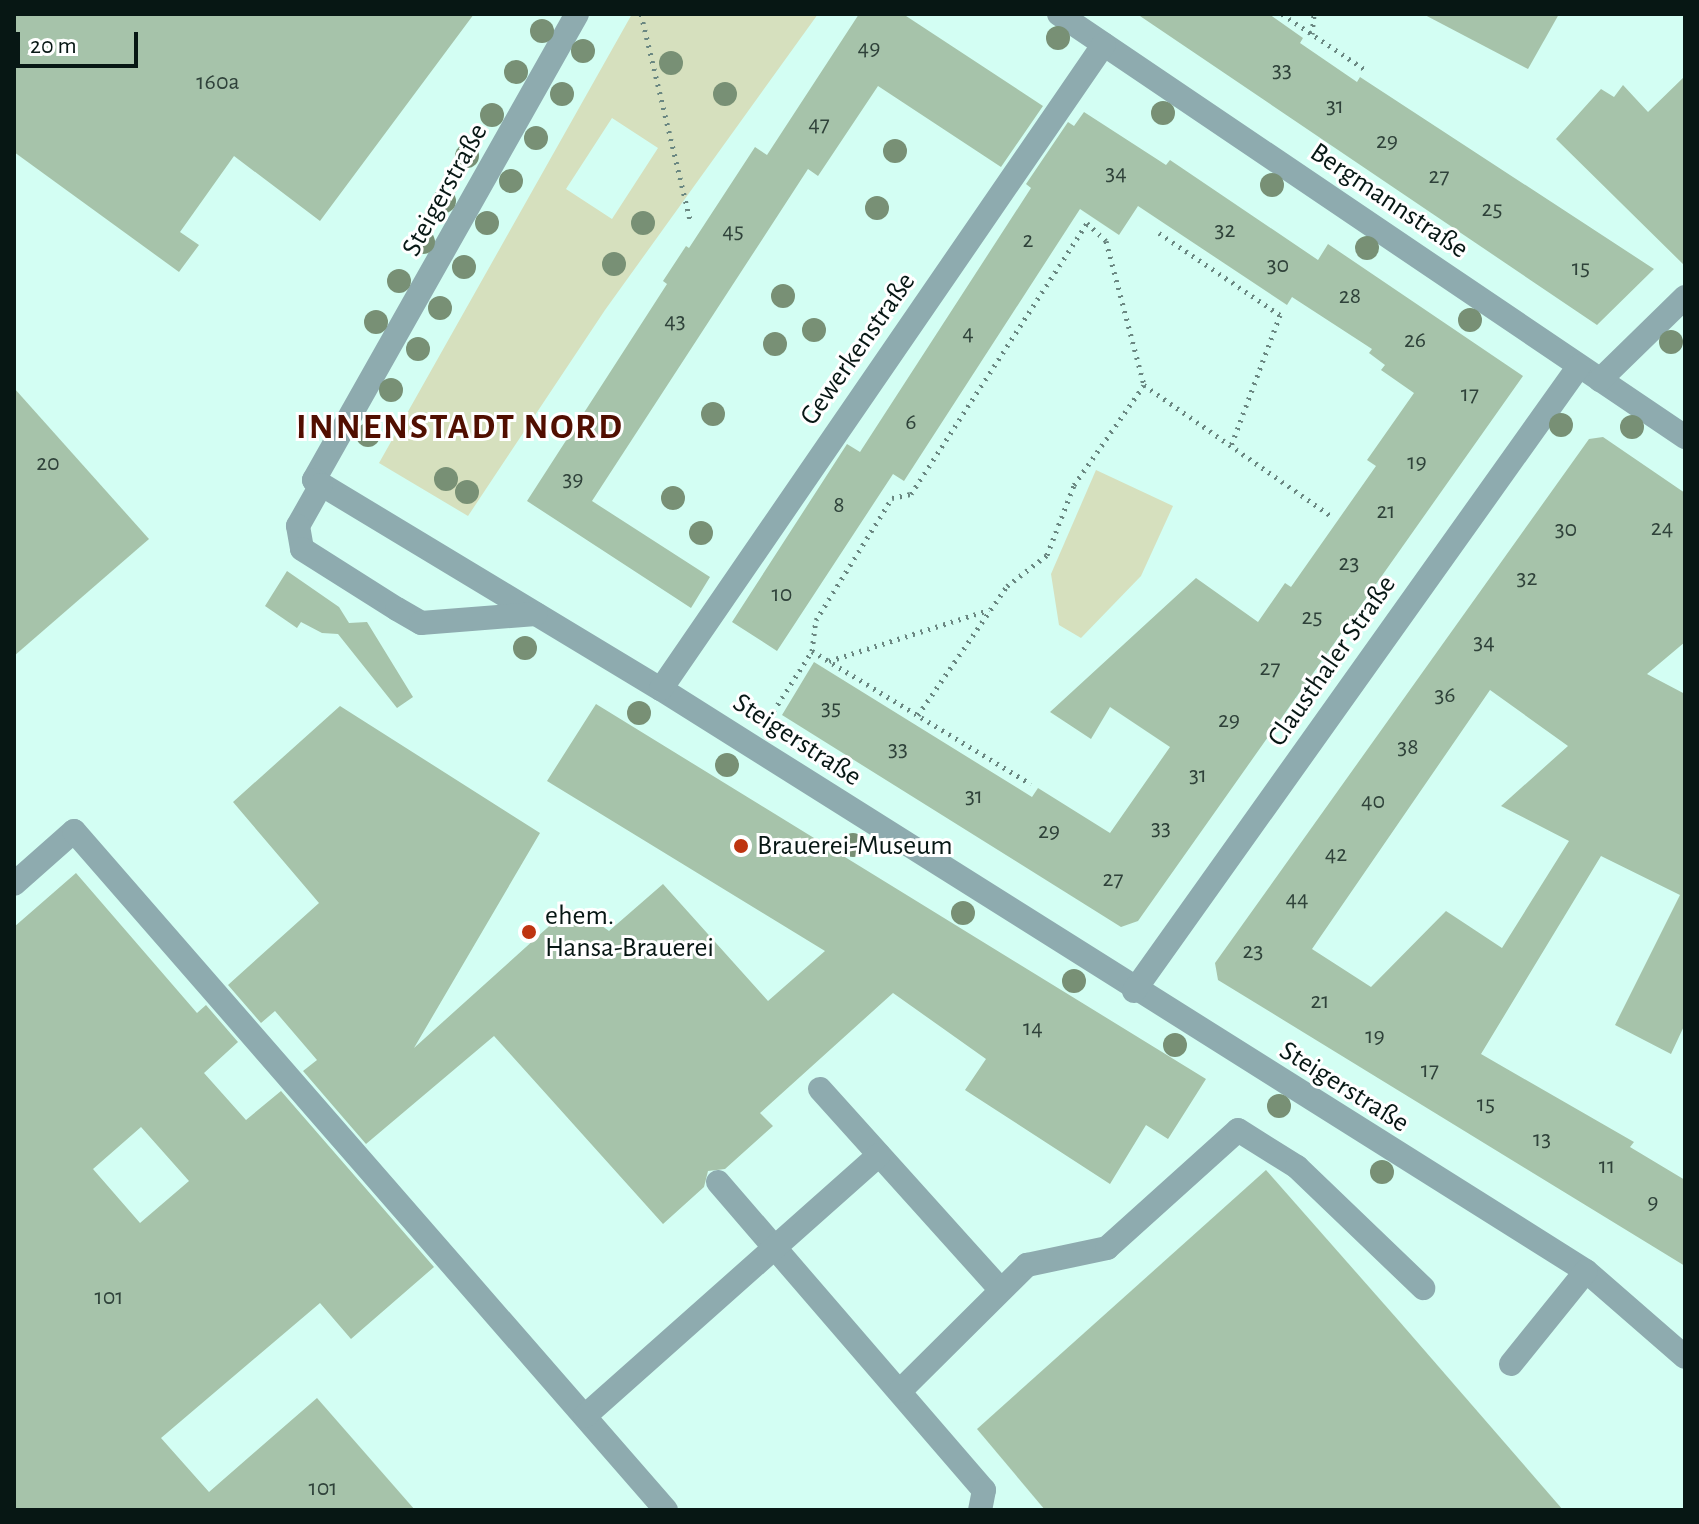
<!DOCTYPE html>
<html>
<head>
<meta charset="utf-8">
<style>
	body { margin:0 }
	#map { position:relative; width:1699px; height:1524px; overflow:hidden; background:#d3fef3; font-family:"Alegreya Sans",sans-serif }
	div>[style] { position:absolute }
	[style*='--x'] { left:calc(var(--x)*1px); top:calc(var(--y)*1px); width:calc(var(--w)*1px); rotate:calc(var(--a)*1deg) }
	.green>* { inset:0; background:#d6e0be }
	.building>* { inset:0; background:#a6c3aa }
	.path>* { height:5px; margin-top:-2.5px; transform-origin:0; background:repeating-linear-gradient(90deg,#6a8781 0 2px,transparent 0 8px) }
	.minor>* { height:24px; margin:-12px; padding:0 12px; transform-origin:12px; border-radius:12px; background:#8eabaf }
	.trees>* { width:24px; height:24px; margin:-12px; border-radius:50%; background:#789075 }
	.dots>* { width:22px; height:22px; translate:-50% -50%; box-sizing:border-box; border:4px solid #fff; border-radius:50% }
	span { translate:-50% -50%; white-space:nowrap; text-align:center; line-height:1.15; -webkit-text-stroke:6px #fff; paint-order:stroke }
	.number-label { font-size:24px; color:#2f423a }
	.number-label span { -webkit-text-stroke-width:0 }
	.street-label { font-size:28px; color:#071714 }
	.poi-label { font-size:28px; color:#071714 }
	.left { translate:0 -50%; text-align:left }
	.district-label { font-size:36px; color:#510f01; font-weight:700; letter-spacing:2px }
	.frame { position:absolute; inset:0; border:16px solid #071714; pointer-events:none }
	.scale { position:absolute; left:16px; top:32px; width:122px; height:36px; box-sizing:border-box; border:4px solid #071714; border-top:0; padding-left:10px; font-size:24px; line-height:28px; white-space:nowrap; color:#071714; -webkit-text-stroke:6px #fff; paint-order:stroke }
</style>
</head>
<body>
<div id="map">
	<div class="green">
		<div style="clip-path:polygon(evenodd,632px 14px,818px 14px,605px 310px,468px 516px,379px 463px,632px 14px,612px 118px,658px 148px,612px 219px,566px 189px,612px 118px)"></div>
		<div style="clip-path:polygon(1096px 470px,1173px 506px,1141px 576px,1081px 638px,1059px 625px,1051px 574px)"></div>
	</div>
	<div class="building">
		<div style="clip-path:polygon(14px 14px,474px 14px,320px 221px,234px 156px,180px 232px,199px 245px,179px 272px,14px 152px)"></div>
		<div style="clip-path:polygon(859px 14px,903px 14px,1043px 106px,1001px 167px,878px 86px,818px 176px,808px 169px,592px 501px,710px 577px,691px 608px,527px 501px,667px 284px,663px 281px,686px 246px,689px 248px,755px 147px,767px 155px)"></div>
		<div style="clip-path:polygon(1137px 14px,1269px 14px,1303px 38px,1300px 43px,1357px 82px,1360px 77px,1654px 269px,1597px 325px)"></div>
		<div style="clip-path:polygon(1423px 14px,1559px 14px,1528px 69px)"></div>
		<div style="clip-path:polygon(1685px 76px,1685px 266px,1556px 139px,1601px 89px,1614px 97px,1623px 85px,1648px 112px)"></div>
		<div style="clip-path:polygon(1084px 112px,1166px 165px,1170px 160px,1318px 260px,1328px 244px,1523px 376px,1138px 921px,1121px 927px,782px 715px,814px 662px,1032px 797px,1038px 788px,1110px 833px,1170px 747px,1110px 707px,1091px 739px,1050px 712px,1196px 578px,1258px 622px,1285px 583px,1291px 587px,1376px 466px,1367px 460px,1414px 393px,1381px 370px,1385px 365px,1369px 353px,1372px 349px,1292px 297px,1287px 305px,1138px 206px,1119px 235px,1080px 209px,904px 481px,893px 474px,777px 651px,732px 622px,847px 444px,860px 452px,1031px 188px,1026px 184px,1068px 122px,1074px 126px)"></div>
		<div style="clip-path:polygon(14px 388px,149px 539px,14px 656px)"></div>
		<div style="clip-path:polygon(evenodd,1603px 437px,1685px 493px,1685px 642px,1647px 674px,1685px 694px,1685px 1024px,1671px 1054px,1615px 1025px,1680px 895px,1601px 856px,1481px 1054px,1634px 1142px,1630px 1147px,1685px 1180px,1685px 1266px,1218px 980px,1215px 963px,1589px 439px,1603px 437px,1490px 690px,1568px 746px,1501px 806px,1569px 841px,1502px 948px,1446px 911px,1371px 987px,1312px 949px,1490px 690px)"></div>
		<div style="clip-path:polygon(287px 571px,339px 607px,349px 623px,367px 622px,413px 697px,397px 708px,338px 634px,322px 633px,301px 622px,297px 628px,265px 606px)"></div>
		<div style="clip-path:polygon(596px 704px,1206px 1079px,1168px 1139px,1146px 1125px,1110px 1184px,965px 1090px,986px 1059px,893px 993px,760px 1113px,773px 1126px,725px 1169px,708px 1171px,704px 1187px,663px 1224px,494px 1036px,366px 1144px,303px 1071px,317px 1060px,275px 1011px,261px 1023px,228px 985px,319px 903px,233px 802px,340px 706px,540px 833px,414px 1048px,567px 910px,581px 911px,609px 931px,663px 884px,768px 1001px,825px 951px,547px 781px)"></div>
		<div style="clip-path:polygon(evenodd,76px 873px,197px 1013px,206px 1005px,238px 1042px,204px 1073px,246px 1120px,281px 1091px,434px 1267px,351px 1339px,320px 1303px,161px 1438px,209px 1492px,317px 1398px,415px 1510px,14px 1510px,14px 927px,76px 873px,141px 1127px,189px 1181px,140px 1223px,93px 1169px,141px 1127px)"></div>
		<div style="clip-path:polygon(1266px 1170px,1399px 1321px,1563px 1510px,1045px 1510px,977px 1429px)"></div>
	</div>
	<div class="path">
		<div style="--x:641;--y:14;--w:211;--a:76.6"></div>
		<div style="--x:1282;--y:14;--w:102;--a:33.8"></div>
		<div style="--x:1312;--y:34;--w:20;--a:-84"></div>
		<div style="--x:1159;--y:233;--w:146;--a:34.1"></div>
		<div style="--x:1280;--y:315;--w:140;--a:110.5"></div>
		<div style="--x:812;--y:651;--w:256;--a:31.3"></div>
		<div style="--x:829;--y:661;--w:168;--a:-17.7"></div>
		<div style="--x:918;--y:715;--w:157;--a:-55.4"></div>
		<div style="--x:1007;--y:586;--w:51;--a:-37.8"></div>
		<div style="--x:1047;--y:555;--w:75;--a:-68.9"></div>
		<div style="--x:1074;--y:485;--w:122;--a:-55"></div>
		<div style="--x:769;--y:718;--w:80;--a:-57.3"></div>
		<div style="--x:812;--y:651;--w:31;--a:-83"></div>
		<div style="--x:816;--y:620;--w:144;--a:-58.1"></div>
		<div style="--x:892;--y:498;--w:19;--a:-12"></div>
		<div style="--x:911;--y:494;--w:323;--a:-57"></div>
		<div style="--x:1087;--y:223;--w:26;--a:43"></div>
		<div style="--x:1106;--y:241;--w:149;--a:75.2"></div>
		<div style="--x:1144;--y:385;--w:228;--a:35"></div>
	</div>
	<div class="minor">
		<div style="--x:577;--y:14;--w:535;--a:119.44"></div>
		<div style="--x:314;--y:480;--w:405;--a:31.1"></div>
		<div style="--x:661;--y:689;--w:1093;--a:32.18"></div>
		<div style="--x:1586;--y:1271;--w:131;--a:41"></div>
		<div style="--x:1059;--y:14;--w:756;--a:34.05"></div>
		<div style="--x:1600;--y:380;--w:119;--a:-44.3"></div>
		<div style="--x:321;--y:485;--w:47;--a:119.3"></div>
		<div style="--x:298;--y:526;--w:23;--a:80"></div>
		<div style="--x:302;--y:549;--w:112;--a:32.3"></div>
		<div style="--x:397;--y:609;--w:28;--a:30"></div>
		<div style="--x:421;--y:623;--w:115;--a:-4.5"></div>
		<div style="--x:661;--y:689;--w:782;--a:-55.52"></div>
		<div style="--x:14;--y:884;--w:80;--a:-41.5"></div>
		<div style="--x:74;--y:831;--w:901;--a:48.92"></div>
		<div style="--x:1134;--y:991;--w:767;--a:-54.55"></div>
		<div style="--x:820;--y:1089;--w:270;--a:48"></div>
		<div style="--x:718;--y:1182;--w:407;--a:49.2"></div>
		<div style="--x:984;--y:1490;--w:20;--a:101"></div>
		<div style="--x:1511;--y:1364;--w:119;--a:-51.1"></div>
		<div style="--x:900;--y:1391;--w:179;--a:-44.8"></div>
		<div style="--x:1027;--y:1265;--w:82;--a:-12"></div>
		<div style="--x:1107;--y:1248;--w:176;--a:-42"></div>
		<div style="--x:1238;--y:1130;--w:70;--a:32.1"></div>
		<div style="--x:1297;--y:1167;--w:175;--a:43.8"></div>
		<div style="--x:585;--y:1416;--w:393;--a:-41.6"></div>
	</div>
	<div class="trees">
		<div style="left:542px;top:31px"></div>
		<div style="left:1058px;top:38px"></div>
		<div style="left:583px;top:51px"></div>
		<div style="left:671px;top:63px"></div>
		<div style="left:516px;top:72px"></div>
		<div style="left:562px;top:94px"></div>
		<div style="left:725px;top:94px"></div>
		<div style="left:1163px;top:113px"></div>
		<div style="left:492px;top:115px"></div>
		<div style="left:536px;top:138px"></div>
		<div style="left:895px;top:151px"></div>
		<div style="left:467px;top:156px"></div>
		<div style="left:511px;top:181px"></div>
		<div style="left:1272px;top:185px"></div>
		<div style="left:444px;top:201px"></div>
		<div style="left:877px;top:208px"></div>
		<div style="left:487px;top:223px"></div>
		<div style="left:643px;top:223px"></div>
		<div style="left:423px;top:242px"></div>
		<div style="left:1367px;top:248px"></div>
		<div style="left:614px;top:264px"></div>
		<div style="left:464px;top:267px"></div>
		<div style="left:399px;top:281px"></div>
		<div style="left:783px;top:296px"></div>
		<div style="left:440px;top:308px"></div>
		<div style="left:1470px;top:320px"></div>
		<div style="left:376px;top:322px"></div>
		<div style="left:814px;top:330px"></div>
		<div style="left:1671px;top:342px"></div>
		<div style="left:775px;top:344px"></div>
		<div style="left:418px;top:349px"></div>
		<div style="left:391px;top:390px"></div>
		<div style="left:713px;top:414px"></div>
		<div style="left:1561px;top:425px"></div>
		<div style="left:1632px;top:427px"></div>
		<div style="left:368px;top:435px"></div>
		<div style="left:446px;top:479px"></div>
		<div style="left:467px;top:492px"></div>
		<div style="left:673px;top:498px"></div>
		<div style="left:701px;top:533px"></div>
		<div style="left:525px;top:648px"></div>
		<div style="left:639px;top:713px"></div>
		<div style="left:727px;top:765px"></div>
		<div style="left:853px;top:845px"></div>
		<div style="left:963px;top:913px"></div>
		<div style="left:1074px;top:981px"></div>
		<div style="left:1175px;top:1045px"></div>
		<div style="left:1279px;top:1106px"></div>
		<div style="left:1382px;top:1172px"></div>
	</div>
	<div class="dots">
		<div style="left:741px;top:846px;background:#be3410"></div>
		<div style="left:529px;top:932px;background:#be3410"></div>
	</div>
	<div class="number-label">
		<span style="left:869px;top:49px">49</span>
		<span style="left:1282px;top:71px">33</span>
		<span style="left:218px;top:83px">160a</span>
		<span style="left:1335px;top:107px">31</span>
		<span style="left:819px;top:125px">47</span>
		<span style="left:1387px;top:142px">29</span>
		<span style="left:1116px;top:174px">34</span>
		<span style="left:1439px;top:177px">27</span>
		<span style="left:1492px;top:210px">25</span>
		<span style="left:1225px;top:231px">32</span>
		<span style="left:733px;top:232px">45</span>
		<span style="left:1028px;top:241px">2</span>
		<span style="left:1278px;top:266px">30</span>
		<span style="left:1581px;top:269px">15</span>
		<span style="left:1350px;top:297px">28</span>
		<span style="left:675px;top:322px">43</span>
		<span style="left:968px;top:334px">4</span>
		<span style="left:1415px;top:341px">26</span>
		<span style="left:1470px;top:395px">17</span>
		<span style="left:911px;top:423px">6</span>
		<span style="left:1417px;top:463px">19</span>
		<span style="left:48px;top:464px">20</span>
		<span style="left:573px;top:480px">39</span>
		<span style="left:839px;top:506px">8</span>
		<span style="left:1386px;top:512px">21</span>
		<span style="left:1662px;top:529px">24</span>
		<span style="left:1566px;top:530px">30</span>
		<span style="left:1349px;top:564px">23</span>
		<span style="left:1527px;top:579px">32</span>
		<span style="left:782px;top:595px">10</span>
		<span style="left:1312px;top:618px">25</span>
		<span style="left:1484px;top:643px">34</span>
		<span style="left:1270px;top:669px">27</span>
		<span style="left:1445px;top:696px">36</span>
		<span style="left:831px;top:709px">35</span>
		<span style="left:1229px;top:721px">29</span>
		<span style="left:1408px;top:748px">38</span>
		<span style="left:898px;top:750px">33</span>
		<span style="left:1198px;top:776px">31</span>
		<span style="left:974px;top:797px">31</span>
		<span style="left:1373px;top:802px">40</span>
		<span style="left:1161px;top:829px">33</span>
		<span style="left:1049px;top:832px">29</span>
		<span style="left:1336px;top:855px">42</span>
		<span style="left:1113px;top:880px">27</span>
		<span style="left:1297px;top:900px">44</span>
		<span style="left:1253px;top:952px">23</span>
		<span style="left:1320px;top:1002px">21</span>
		<span style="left:1033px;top:1029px">14</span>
		<span style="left:1375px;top:1037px">19</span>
		<span style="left:1430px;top:1071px">17</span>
		<span style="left:1486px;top:1105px">15</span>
		<span style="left:1542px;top:1140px">13</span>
		<span style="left:1607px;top:1167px">11</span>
		<span style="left:1653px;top:1203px">9</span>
		<span style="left:109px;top:1298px">101</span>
		<span style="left:323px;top:1489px">101</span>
	</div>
	<div class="street-label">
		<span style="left:445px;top:190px;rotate:-61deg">Steigerstraße</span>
		<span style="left:1389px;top:201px;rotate:34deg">Bergmannstraße</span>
		<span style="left:858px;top:349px;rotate:-55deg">Gewerkenstraße</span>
		<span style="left:1332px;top:661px;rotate:-55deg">Clausthaler Straße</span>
		<span style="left:797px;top:740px;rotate:33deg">Steigerstraße</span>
		<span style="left:1344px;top:1087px;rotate:32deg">Steigerstraße</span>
	</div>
	<div class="poi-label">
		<span class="left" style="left:757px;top:846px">Brauerei-Museum</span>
		<span class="left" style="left:545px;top:932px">ehem.<br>Hansa-Brauerei</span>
	</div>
	<div class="district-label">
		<span style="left:460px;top:428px">INNENSTADT NORD</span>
	</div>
	<div class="frame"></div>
	<div class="scale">20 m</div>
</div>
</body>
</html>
